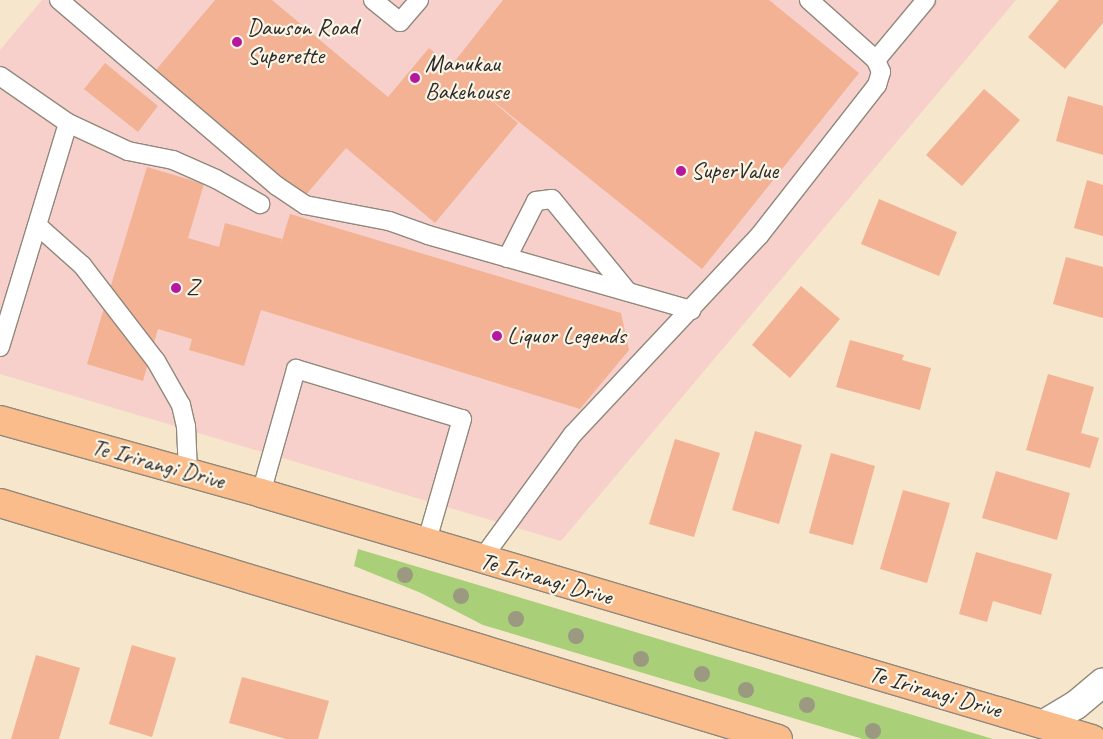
<!DOCTYPE html>
<html>
<head>
<meta charset="utf-8">
<style>
	body { margin:0 }
	#map { position:relative; width:1103px; height:739px; overflow:hidden; background:#f6e6cc; font-family:Caveat,sans-serif }
	div>[style] { position:absolute }
	[style*='--x'] { left:calc(var(--x)*1px); top:calc(var(--y)*1px); width:calc(var(--w)*1px); rotate:calc(var(--a)*1deg) }
	.built>* { inset:0; background:#f7d0cb }
	.green>* { inset:0; background:#aacf79 }
	.building>* { inset:0; background:#f2b293 }
	.roads { filter:drop-shadow(1px 0 #90887c) drop-shadow(-1px 0 #90887c) drop-shadow(0 1px #90887c) drop-shadow(0 -1px #90887c) }
	.service>* { height:18px; margin:-9px; padding:0 9px; transform-origin:9px; border-radius:9px; background:#fff }
	.minor>* { height:28px; margin:-14px; padding:0 14px; transform-origin:14px; border-radius:14px; background:#fff }
	.primary>* { height:28px; margin:-14px; padding:0 14px; transform-origin:14px; border-radius:14px; background:#f9bc8a }
	.trees>* { width:16px; height:16px; margin:-8px; border-radius:50%; background:#9b9a80 }
	.dots>* { width:14px; height:14px; translate:-50% -50%; box-sizing:border-box; border:2px solid #fcf5e5; border-radius:50% }
	span { translate:-50% -50%; white-space:nowrap; text-align:center; line-height:1.15; -webkit-text-stroke:4.5px #fcf5e5; paint-order:stroke }
	.poi-label { font-size:24px; color:#2b2b2b }
	.left { translate:0 -50%; text-align:left }
	.street-label { font-size:24px; color:#2b2b2b }
</style>
</head>
<body>
<div id="map">
	<div class="built">
		<div style="clip-path:polygon(42px 0,1016px 0,561px 541px,0 374px,0 50px)"></div>
	</div>
	<div class="green">
		<div style="clip-path:polygon(358px 549px,993px 739px,863px 739px,483px 625px,421px 593px,354px 566px)"></div>
	</div>
	<div class="building">
		<div style="clip-path:polygon(215px 0,272px 0,388px 97px,429px 48px,451px 66px,503px 0,769px 0,859px 73px,702px 269px,477px 88px,518px 123px,435px 223px,346px 148px,304px 197px,155px 71px)"></div>
		<div style="clip-path:polygon(1059px 0,1103px 0,1103px 23px,1065px 69px,1028px 37px)"></div>
		<div style="clip-path:polygon(105px 63px,158px 106px,138px 132px,84px 89px)"></div>
		<div style="clip-path:polygon(984px 89px,1020px 120px,962px 186px,926px 155px)"></div>
		<div style="clip-path:polygon(1068px 96px,1103px 106px,1103px 155px,1056px 141px)"></div>
		<div style="clip-path:polygon(147px 167px,204px 184px,188px 238px,219px 247px,225px 223px,282px 239px,278px 253px,290px 214px,621px 313px,629px 350px,580px 409px,261px 310px,244px 366px,189px 350px,192px 339px,158px 329px,143px 381px,87px 364px)"></div>
		<div style="clip-path:polygon(1087px 180px,1103px 185px,1103px 236px,1074px 228px)"></div>
		<div style="clip-path:polygon(879px 199px,957px 232px,939px 276px,861px 244px)"></div>
		<div style="clip-path:polygon(1066px 257px,1103px 267px,1103px 318px,1053px 304px)"></div>
		<div style="clip-path:polygon(801px 286px,840px 319px,790px 378px,752px 345px)"></div>
		<div style="clip-path:polygon(850px 340px,904px 355px,902px 360px,931px 368px,920px 410px,836px 387px)"></div>
		<div style="clip-path:polygon(1048px 374px,1094px 387px,1081px 433px,1099px 438px,1090px 468px,1026px 450px)"></div>
		<div style="clip-path:polygon(755px 431px,802px 445px,779px 524px,732px 510px)"></div>
		<div style="clip-path:polygon(675px 439px,720px 453px,694px 537px,649px 524px)"></div>
		<div style="clip-path:polygon(831px 453px,875px 466px,853px 545px,809px 533px)"></div>
		<div style="clip-path:polygon(996px 471px,1070px 493px,1057px 540px,982px 518px)"></div>
		<div style="clip-path:polygon(903px 490px,950px 503px,927px 583px,880px 569px)"></div>
		<div style="clip-path:polygon(976px 552px,1052px 574px,1041px 615px,993px 601px,987px 622px,959px 614px)"></div>
		<div style="clip-path:polygon(132px 645px,176px 658px,152px 737px,109px 724px)"></div>
		<div style="clip-path:polygon(36px 655px,80px 668px,59px 739px,11px 739px)"></div>
		<div style="clip-path:polygon(242px 677px,329px 701px,318px 739px,286px 739px,229px 723px)"></div>
	</div>
	<div class="roads">
		<div class="service">
			<div style="--x:59;--y:0;--w:287;--a:40.5"></div>
			<div style="--x:277;--y:186;--w:34;--a:34"></div>
			<div style="--x:305;--y:205;--w:86;--a:10.8"></div>
			<div style="--x:389;--y:221;--w:41;--a:19.7"></div>
			<div style="--x:428;--y:235;--w:274;--a:15.9"></div>
			<div style="--x:373;--y:0;--w:35;--a:39"></div>
			<div style="--x:400;--y:22;--w:29;--a:-49"></div>
			<div style="--x:876;--y:60;--w:78;--a:-50.2"></div>
			<div style="--x:0;--y:76;--w:83;--a:34.7"></div>
			<div style="--x:68;--y:123;--w:66;--a:25"></div>
			<div style="--x:128;--y:151;--w:46;--a:11.3"></div>
			<div style="--x:173;--y:160;--w:47;--a:23.8"></div>
			<div style="--x:216;--y:179;--w:51;--a:29.6"></div>
			<div style="--x:38;--y:226;--w:59;--a:41.6"></div>
			<div style="--x:82;--y:265;--w:121;--a:52.4"></div>
			<div style="--x:156;--y:361;--w:51;--a:60.4"></div>
			<div style="--x:181;--y:405;--w:22;--a:77"></div>
			<div style="--x:186;--y:426;--w:46;--a:87.5"></div>
			<div style="--x:507;--y:258;--w:64;--a:-63"></div>
			<div style="--x:536;--y:201;--w:16;--a:-7"></div>
			<div style="--x:552;--y:199;--w:120;--a:50.7"></div>
			<div style="--x:0;--y:347;--w:234;--a:-73.1"></div>
			<div style="--x:261;--y:493;--w:129;--a:-74.2"></div>
			<div style="--x:296;--y:369;--w:173;--a:16.8"></div>
			<div style="--x:462;--y:419;--w:130;--a:106.1"></div>
			<div style="--x:481;--y:560;--w:156;--a:-53.9"></div>
			<div style="--x:573;--y:434;--w:272;--a:-46.8"></div>
			<div style="--x:759;--y:236;--w:192;--a:-52"></div>
			<div style="--x:877;--y:85;--w:14;--a:-73"></div>
			<div style="--x:881;--y:72;--w:13;--a:-113"></div>
			<div style="--x:876;--y:60;--w:90;--a:-138.2"></div>
		</div>
		<div class="minor">
			<div style="--x:1044;--y:724;--w:37;--a:-31"></div>
			<div style="--x:1076;--y:705;--w:35;--a:-40"></div>
		</div>
		<div class="primary">
			<div style="--x:0;--y:420;--w:271;--a:15.6"></div>
			<div style="--x:261;--y:493;--w:867;--a:16.49"></div>
			<div style="--x:0;--y:503;--w:813;--a:16.87"></div>
		</div>
	</div>
	<div class="trees">
		<div style="left:405px;top:575px"></div>
		<div style="left:461px;top:596px"></div>
		<div style="left:516px;top:619px"></div>
		<div style="left:576px;top:636px"></div>
		<div style="left:641px;top:659px"></div>
		<div style="left:702px;top:674px"></div>
		<div style="left:746px;top:690px"></div>
		<div style="left:807px;top:705px"></div>
		<div style="left:873px;top:731px"></div>
	</div>
	<div class="dots">
		<div style="left:237px;top:42px;background:#b5179e"></div>
		<div style="left:415px;top:78px;background:#b5179e"></div>
		<div style="left:681px;top:171px;background:#b5179e"></div>
		<div style="left:176px;top:288px;background:#b5179e"></div>
		<div style="left:497px;top:336px;background:#b5179e"></div>
	</div>
	<div class="poi-label">
		<span class="left" style="left:247px;top:42px">Dawson Road<br>Superette</span>
		<span class="left" style="left:425px;top:78px">Manukau<br>Bakehouse</span>
		<span class="left" style="left:691px;top:171px">SuperValue</span>
		<span class="left" style="left:186px;top:288px">Z</span>
		<span class="left" style="left:507px;top:336px">Liquor Legends</span>
	</div>
	<div class="street-label">
		<span style="left:158px;top:464px;rotate:15deg">Te Irirangi Drive</span>
		<span style="left:546px;top:579px;rotate:16deg">Te Irirangi Drive</span>
		<span style="left:935px;top:692px;rotate:16deg">Te Irirangi Drive</span>
	</div>
</div>
</body>
</html>
